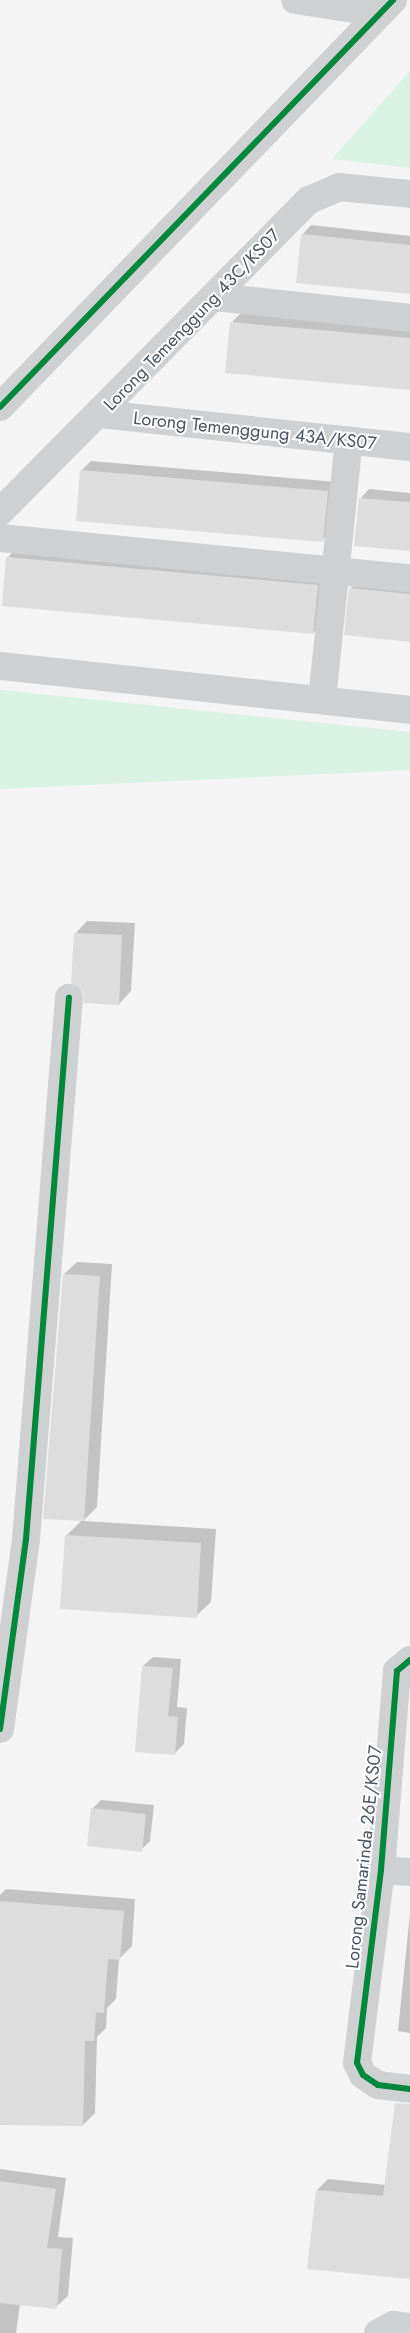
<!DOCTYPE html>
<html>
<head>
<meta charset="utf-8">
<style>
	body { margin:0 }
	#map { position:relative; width:410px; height:2333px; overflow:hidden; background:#f4f4f4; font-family:Jost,sans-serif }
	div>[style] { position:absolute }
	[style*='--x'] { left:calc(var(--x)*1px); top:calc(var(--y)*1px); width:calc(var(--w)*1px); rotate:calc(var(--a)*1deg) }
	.green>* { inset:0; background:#d9f2e3 }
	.shadow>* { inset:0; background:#0003 }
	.building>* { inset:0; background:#ddddde }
	.minor>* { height:28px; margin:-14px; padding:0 14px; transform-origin:14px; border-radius:14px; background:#ced0d2 }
	.cycleway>* { height:6px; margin:-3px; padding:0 3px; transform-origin:3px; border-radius:3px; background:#00873e }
	span { translate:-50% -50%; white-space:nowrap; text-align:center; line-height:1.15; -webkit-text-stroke:4px #fff; paint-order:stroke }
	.street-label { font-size:18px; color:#4a5661 }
</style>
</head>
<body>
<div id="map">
	<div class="green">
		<div style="clip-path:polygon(410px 71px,410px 168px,332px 159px)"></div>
		<div style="clip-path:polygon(0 690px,410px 732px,410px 770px,0 789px)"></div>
	</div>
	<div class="shadow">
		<div style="clip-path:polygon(311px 225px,410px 236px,410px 293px,302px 235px)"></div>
		<div style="clip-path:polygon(241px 313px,410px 329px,410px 388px,232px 322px)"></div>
		<div style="clip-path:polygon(91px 461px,337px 482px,332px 531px,322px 540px,81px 471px)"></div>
		<div style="clip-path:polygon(369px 489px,410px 493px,410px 550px,360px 499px)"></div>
		<div style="clip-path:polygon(17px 548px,327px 576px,322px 623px,313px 633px,8px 557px)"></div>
		<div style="clip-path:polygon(360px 579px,410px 583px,410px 640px,351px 588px)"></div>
		<div style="clip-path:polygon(87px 921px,135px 923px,131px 991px,119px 1004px,75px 934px)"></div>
		<div style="clip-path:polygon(77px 1262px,112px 1264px,97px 1507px,83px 1521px,216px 1529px,211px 1602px,196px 1616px,66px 1536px,82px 1520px,64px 1274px)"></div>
		<div style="clip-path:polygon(153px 1657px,181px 1659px,177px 1707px,187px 1708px,184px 1744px,175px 1753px,143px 1666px)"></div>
		<div style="clip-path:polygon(101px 1800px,154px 1805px,150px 1841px,141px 1850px,92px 1809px)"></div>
		<div style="clip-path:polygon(6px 1889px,135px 1899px,132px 1946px,119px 1959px,116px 1999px,107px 2008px,106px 2028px,97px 2037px,95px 2113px,83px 2125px,0 2124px,0 1895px)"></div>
		<div style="clip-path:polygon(410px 1913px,410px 2033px,398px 2031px)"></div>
		<div style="clip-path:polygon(410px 2118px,410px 2278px,317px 2190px,328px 2179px,386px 2185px)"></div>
		<div style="clip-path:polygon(0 2169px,66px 2178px,58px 2237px,73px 2238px,68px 2296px,56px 2307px,20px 2304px,16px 2333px,0 2333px)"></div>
	</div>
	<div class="building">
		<div style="clip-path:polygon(301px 234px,410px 245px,410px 294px,296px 283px)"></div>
		<div style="clip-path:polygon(230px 322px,410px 338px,410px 390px,225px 373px)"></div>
		<div style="clip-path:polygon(80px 470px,328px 491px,323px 542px,76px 521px)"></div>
		<div style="clip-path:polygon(359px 498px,410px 502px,410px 551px,354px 546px)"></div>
		<div style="clip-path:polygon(6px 557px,318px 585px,313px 634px,2px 606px)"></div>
		<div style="clip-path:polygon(349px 588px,410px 594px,410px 642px,344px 635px)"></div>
		<div style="clip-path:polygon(74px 933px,122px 935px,119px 1005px,84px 1003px,83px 991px,71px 983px)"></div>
		<div style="clip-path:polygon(63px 1274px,100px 1276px,84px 1521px,43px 1519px)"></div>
		<div style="clip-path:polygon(65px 1535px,201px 1543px,197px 1618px,60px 1609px)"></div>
		<div style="clip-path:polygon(142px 1666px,173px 1668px,168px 1716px,178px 1717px,175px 1755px,135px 1752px)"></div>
		<div style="clip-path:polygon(91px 1808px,146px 1814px,142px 1852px,87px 1846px)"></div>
		<div style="clip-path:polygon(0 1901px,124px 1911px,120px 1960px,108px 1959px,104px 2013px,96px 2012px,94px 2041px,85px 2041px,83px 2126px,0 2125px)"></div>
		<div style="clip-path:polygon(395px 2103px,410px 2104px,410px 2279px,307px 2269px,316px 2190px,383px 2196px)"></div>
		<div style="clip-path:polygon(0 2181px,56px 2189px,47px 2248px,62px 2249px,57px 2309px,0 2303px)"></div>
	</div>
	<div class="minor">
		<div style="--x:295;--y:0;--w:86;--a:8.7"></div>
		<div style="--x:215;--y:297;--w:196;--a:6.1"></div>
		<div style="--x:0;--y:407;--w:566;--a:-46"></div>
		<div style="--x:100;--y:414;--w:312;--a:6.1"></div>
		<div style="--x:0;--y:512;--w:439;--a:-45.3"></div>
		<div style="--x:309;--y:200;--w:33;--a:-23"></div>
		<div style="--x:339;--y:187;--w:71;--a:5.6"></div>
		<div style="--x:0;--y:538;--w:412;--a:5.6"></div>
		<div style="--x:0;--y:666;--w:412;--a:6.1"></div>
		<div style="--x:322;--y:700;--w:261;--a:-84.1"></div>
		<div style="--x:410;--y:1660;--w:17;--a:140"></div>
		<div style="--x:397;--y:1671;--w:200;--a:94.6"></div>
		<div style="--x:381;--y:1870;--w:194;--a:97.1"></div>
		<div style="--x:357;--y:2063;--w:13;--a:63"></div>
		<div style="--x:363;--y:2075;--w:18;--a:34"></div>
		<div style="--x:378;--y:2085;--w:32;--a:7"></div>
		<div style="--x:0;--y:1729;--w:192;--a:-82.2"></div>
		<div style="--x:26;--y:1539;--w:543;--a:-85.46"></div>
		<div style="--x:381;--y:1870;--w:29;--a:4"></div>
		<div style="--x:378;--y:2333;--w:17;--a:-28"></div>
		<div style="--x:393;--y:2325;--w:17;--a:7"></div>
	</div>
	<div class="cycleway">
		<div style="--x:0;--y:407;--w:566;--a:-46"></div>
		<div style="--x:410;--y:1660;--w:17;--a:140"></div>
		<div style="--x:397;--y:1671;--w:200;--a:94.6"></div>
		<div style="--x:381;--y:1870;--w:194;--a:97.1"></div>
		<div style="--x:357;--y:2063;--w:13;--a:63"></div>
		<div style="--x:363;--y:2075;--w:18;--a:34"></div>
		<div style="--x:378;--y:2085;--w:32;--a:7"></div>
		<div style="--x:0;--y:1729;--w:192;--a:-82.2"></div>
		<div style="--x:26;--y:1539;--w:543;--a:-85.46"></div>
	</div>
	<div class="street-label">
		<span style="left:192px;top:320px;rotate:-46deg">Lorong Temenggung 43C/KS07</span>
		<span style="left:255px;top:431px;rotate:6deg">Lorong Temenggung 43A/KS07</span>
		<span style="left:364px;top:1857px;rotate:-84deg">Lorong Samarinda 26E/KS07</span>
	</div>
</div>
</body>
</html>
